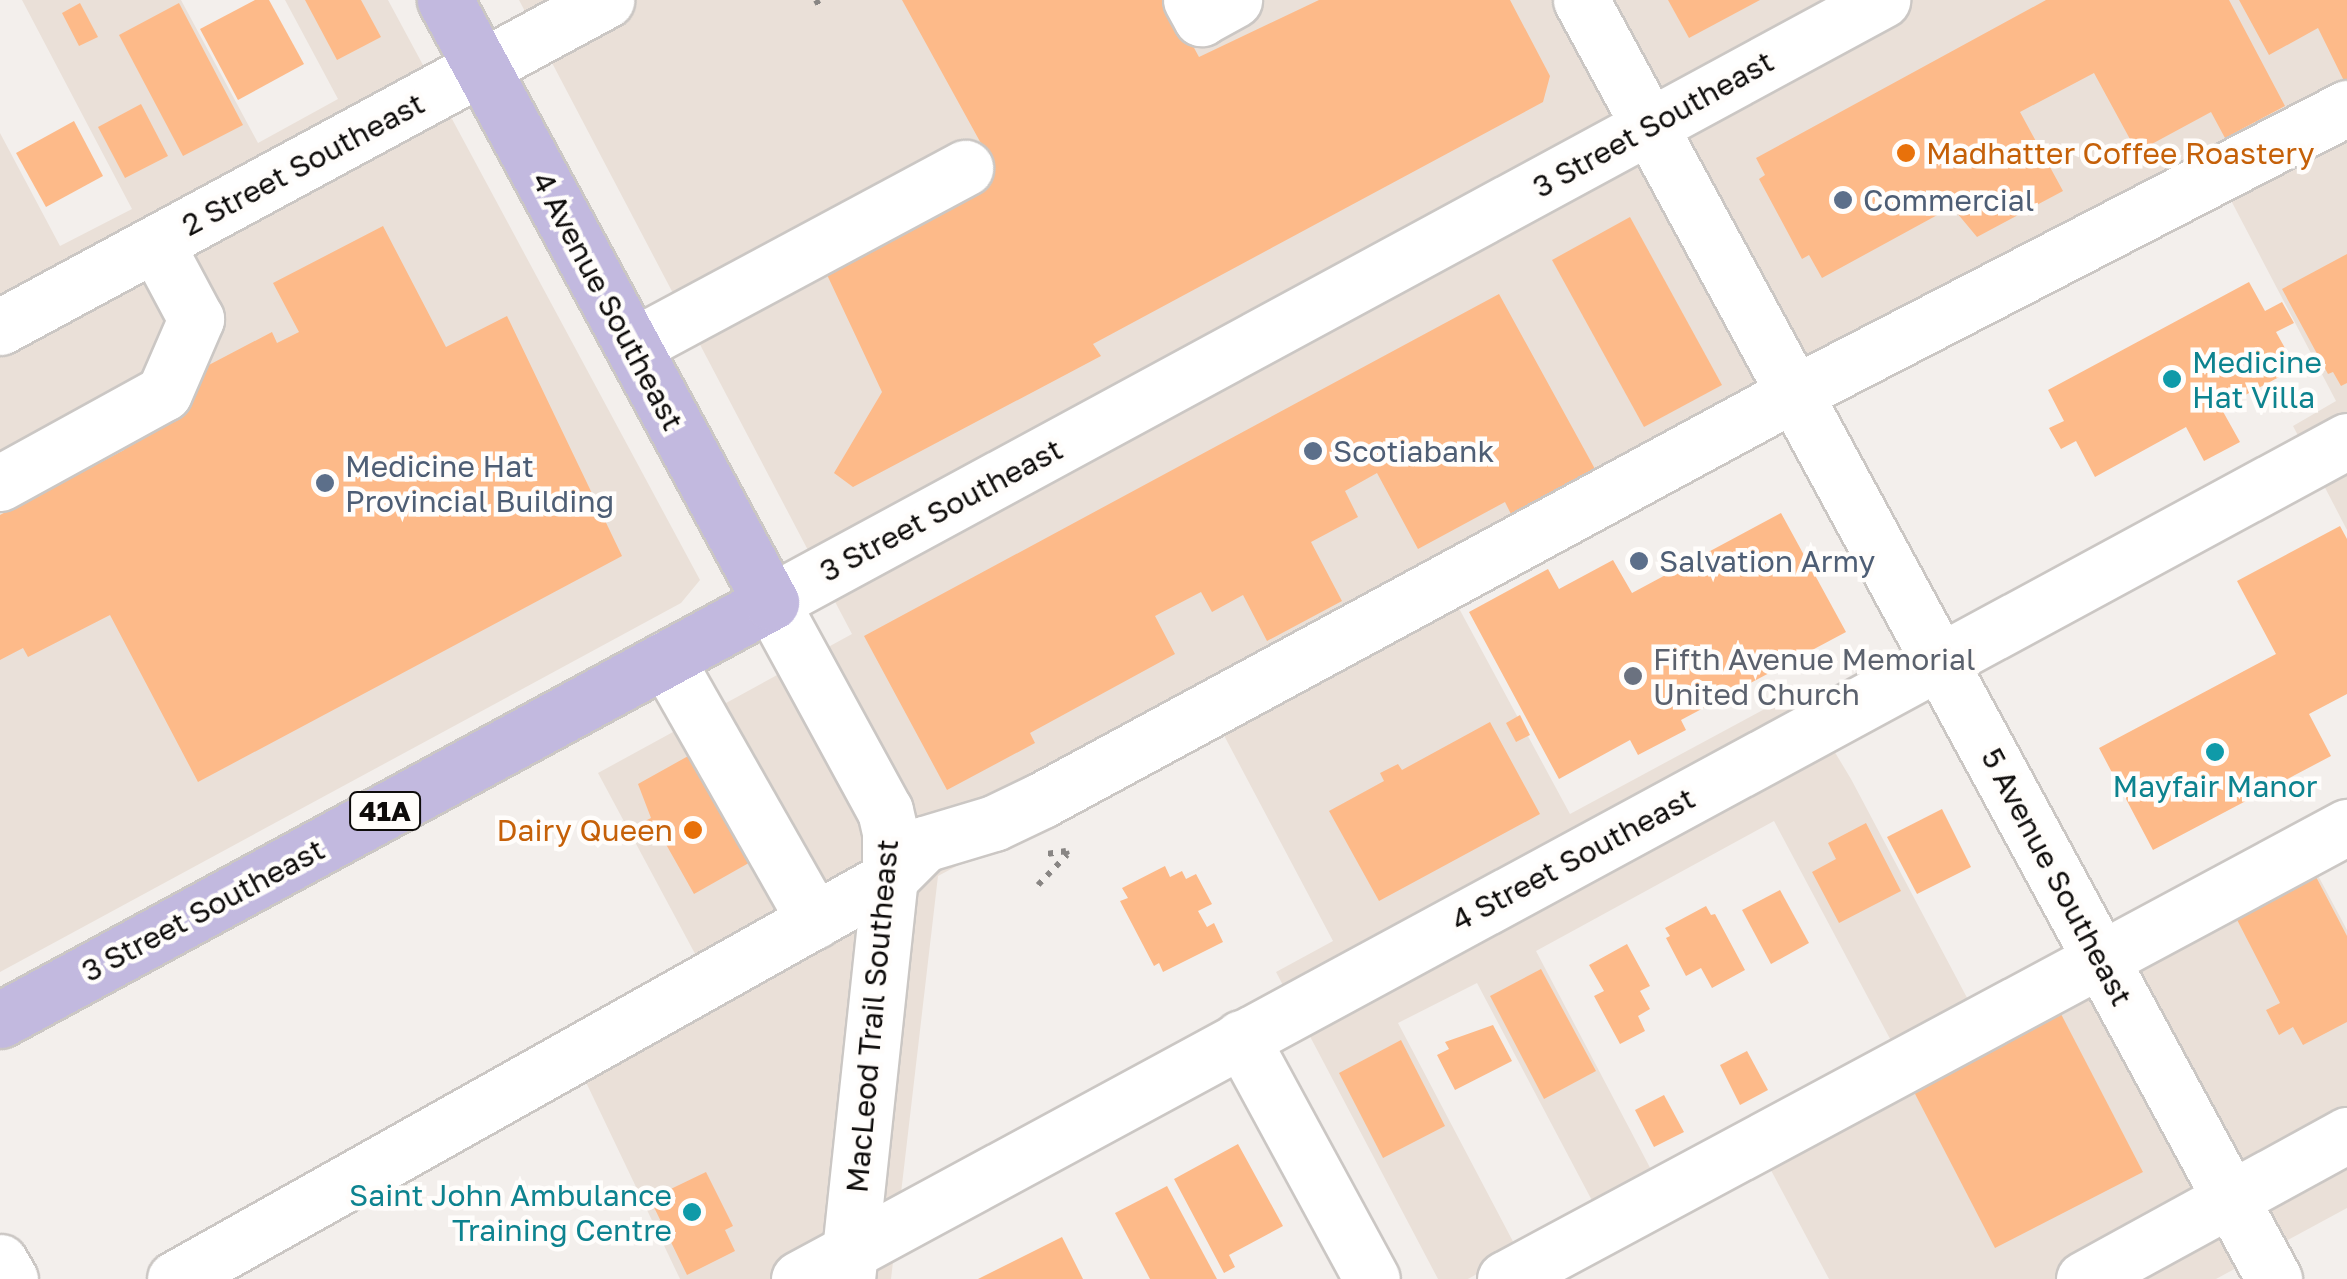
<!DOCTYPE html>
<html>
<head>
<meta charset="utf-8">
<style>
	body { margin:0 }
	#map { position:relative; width:2347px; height:1279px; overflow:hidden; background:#f3efec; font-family:"Golos Text",sans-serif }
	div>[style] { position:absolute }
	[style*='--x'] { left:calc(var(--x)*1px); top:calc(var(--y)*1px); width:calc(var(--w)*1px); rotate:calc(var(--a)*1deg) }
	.built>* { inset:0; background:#eae0d8 }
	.building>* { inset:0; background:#fdba89 }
	.path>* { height:6px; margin-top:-3px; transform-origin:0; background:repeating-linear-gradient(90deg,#898684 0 5px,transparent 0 13px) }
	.roads { filter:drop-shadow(2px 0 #cbc7c4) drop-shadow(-2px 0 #cbc7c4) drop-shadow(0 2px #cbc7c4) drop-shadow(0 -2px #cbc7c4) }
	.minor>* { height:55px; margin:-27.5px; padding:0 27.5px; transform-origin:27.5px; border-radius:27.5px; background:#fff }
	.major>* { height:55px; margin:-27.5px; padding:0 27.5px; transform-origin:27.5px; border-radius:27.5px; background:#c2b9df }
	.dots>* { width:28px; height:28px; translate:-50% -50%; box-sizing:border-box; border:5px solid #fffdfb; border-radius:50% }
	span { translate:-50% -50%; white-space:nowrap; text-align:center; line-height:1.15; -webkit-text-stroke:9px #fffdfb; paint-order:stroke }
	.shield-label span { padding:2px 8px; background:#fffdfb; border:2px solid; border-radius:8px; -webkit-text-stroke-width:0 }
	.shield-label { font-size:28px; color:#0e0c0b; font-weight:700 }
	.street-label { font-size:30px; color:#0e0c0b }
	.food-label { font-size:30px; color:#c56008 }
	.left { translate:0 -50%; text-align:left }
	.right { translate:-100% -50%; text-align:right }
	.service-label { font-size:30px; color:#4e5e75 }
	.culture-label { font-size:30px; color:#0d838f }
	.worship-label { font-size:30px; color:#5b616d }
</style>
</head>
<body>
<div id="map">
	<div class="built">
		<div style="clip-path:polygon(22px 0,181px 0,258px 143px,338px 99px,285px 0,388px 0,700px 580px,681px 603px,0 972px,0 133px,60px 246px,132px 209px)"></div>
		<div style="clip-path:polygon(519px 0,2347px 0,2347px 530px,2293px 426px,2336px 401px,2225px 189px,1455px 601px,1570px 814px,1798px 691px,1851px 779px,1973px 1009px,2297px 836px,2347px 930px,2347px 1208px,2216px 1279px,1829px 1279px,1749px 1129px,1896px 1050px,1774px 821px,1536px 951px,1656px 1179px,1597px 1210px,1477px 983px,1398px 1023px,1518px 1251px,1468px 1279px,1438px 1279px,1276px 972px,1333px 941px,1219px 726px,938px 876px,891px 1279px,680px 1279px,583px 1076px,722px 1004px,598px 773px,852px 634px)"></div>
	</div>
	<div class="building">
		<div style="clip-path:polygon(255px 0,269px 0,304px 64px,238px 100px,200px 29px)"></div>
		<div style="clip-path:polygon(305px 0,361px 0,381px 37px,337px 60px)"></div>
		<div style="clip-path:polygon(902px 0,1168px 0,1199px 57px,1319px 0,1510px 0,1550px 76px,1543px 102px,1093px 344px,1101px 356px,853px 487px,834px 473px,882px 392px,821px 262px,994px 167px)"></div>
		<div style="clip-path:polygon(1668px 0,1760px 0,1689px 38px)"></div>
		<div style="clip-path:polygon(2046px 0,2229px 0,2285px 106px,2225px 138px,2211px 112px,2137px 152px,2094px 73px,2020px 112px,2063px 191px,1977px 237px,1952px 207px,1822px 278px,1809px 255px,1802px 259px,1759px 179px,1765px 175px,1756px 158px)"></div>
		<div style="clip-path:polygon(2239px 0,2347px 0,2347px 87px,2318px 28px,2269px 55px)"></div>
		<div style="clip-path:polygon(80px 3px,98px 37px,79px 46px,62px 13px)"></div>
		<div style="clip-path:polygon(179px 3px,243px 125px,183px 156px,119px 35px)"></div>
		<div style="clip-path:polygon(141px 104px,168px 156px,125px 178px,98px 127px)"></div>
		<div style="clip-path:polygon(74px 121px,103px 176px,46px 207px,16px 153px)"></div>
		<div style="clip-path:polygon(1630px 217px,1722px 385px,1644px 427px,1552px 260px)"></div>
		<div style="clip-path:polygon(383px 226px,446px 347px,507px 316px,622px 556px,198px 782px,110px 615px,28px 657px,23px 648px,0 660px,0 515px,124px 450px,115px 434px,195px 393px,186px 377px,272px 332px,277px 343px,299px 332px,273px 283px)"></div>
		<div style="clip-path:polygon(2347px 254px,2347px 383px,2341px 386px,2333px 372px,2328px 374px,2282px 289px)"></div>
		<div style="clip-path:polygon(2249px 282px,2265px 311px,2282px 302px,2294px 323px,2276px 332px,2296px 368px,2221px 408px,2240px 442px,2204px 461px,2186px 427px,2095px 477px,2076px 441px,2061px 449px,2049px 428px,2064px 421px,2048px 390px)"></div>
		<div style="clip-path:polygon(1499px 294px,1595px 469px,1511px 514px,1505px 502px,1418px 549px,1377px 473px,1345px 491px,1358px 517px,1311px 542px,1342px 601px,1267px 641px,1243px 595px,1212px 612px,1201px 592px,1155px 616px,1175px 654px,1030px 733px,1035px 743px,947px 790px,864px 636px)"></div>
		<div style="clip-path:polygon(1781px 513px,1846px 632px,1681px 720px,1686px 730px,1638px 755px,1630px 740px,1559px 779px,1469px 612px,1548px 569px,1559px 589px,1613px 560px,1632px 593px)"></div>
		<div style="clip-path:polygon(2340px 526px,2347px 539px,2347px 694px,2309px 714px,2331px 756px,2153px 850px,2099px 748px,2276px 654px,2237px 581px)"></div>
		<div style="clip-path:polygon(1520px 715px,1530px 735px,1516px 742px,1506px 723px)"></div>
		<div style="clip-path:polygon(1490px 722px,1540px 814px,1379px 901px,1329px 811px,1384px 781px,1380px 773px,1398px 764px,1402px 770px)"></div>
		<div style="clip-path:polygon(690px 755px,754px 860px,694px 894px,663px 839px,655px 843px,643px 822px,651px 818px,638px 784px)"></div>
		<div style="clip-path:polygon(1942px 809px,1971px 867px,1917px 894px,1887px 837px)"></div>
		<div style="clip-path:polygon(1866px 823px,1901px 891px,1839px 923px,1812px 872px,1836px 859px,1828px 843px)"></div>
		<div style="clip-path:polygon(1165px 866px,1170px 877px,1182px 871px,1186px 879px,1196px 874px,1212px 904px,1198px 911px,1207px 927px,1214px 923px,1223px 942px,1163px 972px,1159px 963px,1154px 966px,1120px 901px,1128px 898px,1122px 888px)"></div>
		<div style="clip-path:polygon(2313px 871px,2347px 936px,2347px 1022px,2303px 1045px,2293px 1027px,2279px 1035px,2266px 1010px,2280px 1003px,2233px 912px)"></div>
		<div style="clip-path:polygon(1780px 890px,1809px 943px,1771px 964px,1742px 910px)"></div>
		<div style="clip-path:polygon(1706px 906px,1711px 915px,1715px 914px,1745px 970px,1712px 988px,1701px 968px,1686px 976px,1666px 938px,1670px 936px,1665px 928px)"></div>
		<div style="clip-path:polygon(1627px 944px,1650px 986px,1640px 991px,1650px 1009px,1638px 1016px,1645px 1031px,1620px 1044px,1594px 996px,1604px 991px,1589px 965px)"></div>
		<div style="clip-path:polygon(1541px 969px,1596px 1071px,1544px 1099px,1490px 996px)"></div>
		<div style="clip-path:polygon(2061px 1014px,2143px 1172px,1995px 1248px,1913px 1090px)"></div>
		<div style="clip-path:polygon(1493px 1025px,1512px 1061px,1455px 1090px,1437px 1055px,1449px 1049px,1445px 1042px)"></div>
		<div style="clip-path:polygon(1401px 1040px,1445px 1126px,1383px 1158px,1339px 1073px)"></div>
		<div style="clip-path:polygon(1747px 1051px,1768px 1090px,1740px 1105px,1720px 1065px)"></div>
		<div style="clip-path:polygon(1664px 1095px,1684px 1132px,1654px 1147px,1635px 1110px)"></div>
		<div style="clip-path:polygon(1238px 1144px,1283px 1226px,1229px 1255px,1235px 1267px,1224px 1273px,1174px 1179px)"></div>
		<div style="clip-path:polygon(706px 1172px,733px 1226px,725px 1230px,735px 1251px,687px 1275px,650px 1199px)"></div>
		<div style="clip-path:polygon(1167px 1186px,1217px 1279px,1150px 1279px,1115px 1213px)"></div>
		<div style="clip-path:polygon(1062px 1237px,1083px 1279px,978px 1279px)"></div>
	</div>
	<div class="path">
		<div style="--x:816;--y:0;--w:10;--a:61"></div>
		<div style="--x:1038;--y:885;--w:42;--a:-46"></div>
		<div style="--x:1067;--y:855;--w:4;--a:-104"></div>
		<div style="--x:1066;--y:851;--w:24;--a:171"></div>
	</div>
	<div class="roads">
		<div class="minor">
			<div style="--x:1191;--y:0;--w:21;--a:61"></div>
			<div style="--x:1201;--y:18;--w:38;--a:-29"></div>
			<div style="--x:1581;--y:0;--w:1455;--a:61.55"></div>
			<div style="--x:0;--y:327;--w:689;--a:-28.35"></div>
			<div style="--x:633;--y:346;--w:377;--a:-28.2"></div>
			<div style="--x:0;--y:483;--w:187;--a:-28.8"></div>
			<div style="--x:164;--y:393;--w:81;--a:-66.6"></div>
			<div style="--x:196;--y:319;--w:85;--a:-118.1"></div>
			<div style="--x:666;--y:659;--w:301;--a:60.4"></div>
			<div style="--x:1241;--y:1038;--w:274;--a:61.5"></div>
			<div style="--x:0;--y:1262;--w:20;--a:60"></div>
			<div style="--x:175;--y:1279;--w:820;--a:-29.29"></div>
			<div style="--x:890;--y:878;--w:48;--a:-45"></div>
			<div style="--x:924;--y:844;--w:73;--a:-16.7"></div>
			<div style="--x:994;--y:823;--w:53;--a:-25.6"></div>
			<div style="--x:1042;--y:800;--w:858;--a:-28.39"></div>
			<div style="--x:1797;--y:392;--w:619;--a:-27.31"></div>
			<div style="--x:799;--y:1279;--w:1760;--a:-28.43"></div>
			<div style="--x:847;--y:1279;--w:403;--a:-83.9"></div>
			<div style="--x:890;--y:878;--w:46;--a:-90"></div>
			<div style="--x:890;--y:832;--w:22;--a:-103"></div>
			<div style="--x:885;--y:811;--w:238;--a:-118.6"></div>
			<div style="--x:771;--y:602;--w:1264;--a:-28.45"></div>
			<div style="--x:1505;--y:1279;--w:956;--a:-28.23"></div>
			<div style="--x:2084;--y:1279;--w:300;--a:-28.7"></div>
		</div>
		<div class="major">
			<div style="--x:0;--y:1020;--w:877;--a:-28.46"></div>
			<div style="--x:771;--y:602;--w:685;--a:-118.44"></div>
		</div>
	</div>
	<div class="dots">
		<div style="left:1906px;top:153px;background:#e8710a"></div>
		<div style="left:1843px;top:200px;background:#5c6f8a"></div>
		<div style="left:2172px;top:379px;background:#0f9aa8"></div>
		<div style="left:1313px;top:451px;background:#5c6f8a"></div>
		<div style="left:325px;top:483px;background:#5c6f8a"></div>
		<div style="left:1639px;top:561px;background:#5c6f8a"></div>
		<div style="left:1633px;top:676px;background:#6b7280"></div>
		<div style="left:2215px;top:752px;background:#0f9aa8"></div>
		<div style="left:693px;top:830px;background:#e8710a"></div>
		<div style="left:692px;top:1212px;background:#0f9aa8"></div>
	</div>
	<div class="shield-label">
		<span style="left:385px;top:811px">41A</span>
	</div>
	<div class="street-label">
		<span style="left:1653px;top:124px;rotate:-29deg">3 Street Southeast</span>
		<span style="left:303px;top:164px;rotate:-28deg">2 Street Southeast</span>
		<span style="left:608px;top:301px;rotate:62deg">4 Avenue Southeast</span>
		<span style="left:941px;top:510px;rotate:-28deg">3 Street Southeast</span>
		<span style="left:1573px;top:859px;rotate:-28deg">4 Street Southeast</span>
		<span style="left:2057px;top:877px;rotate:62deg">5 Avenue Southeast</span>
		<span style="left:203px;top:910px;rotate:-28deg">3 Street Southeast</span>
		<span style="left:872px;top:1016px;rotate:-85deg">MacLeod Trail Southeast</span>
	</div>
	<div class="food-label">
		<span class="left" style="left:1926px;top:153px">Madhatter Coffee Roastery</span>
		<span class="right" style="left:673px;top:830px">Dairy Queen</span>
	</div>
	<div class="service-label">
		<span class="left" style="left:1863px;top:200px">Commercial</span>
		<span class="left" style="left:1333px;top:451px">Scotiabank</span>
		<span class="left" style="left:345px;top:483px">Medicine Hat<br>Provincial Building</span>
		<span class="left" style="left:1659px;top:561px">Salvation Army</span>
	</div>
	<div class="culture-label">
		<span class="left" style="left:2192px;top:379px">Medicine<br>Hat Villa</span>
		<span style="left:2215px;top:786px">Mayfair Manor</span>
		<span class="right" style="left:672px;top:1212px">Saint John Ambulance<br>Training Centre</span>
	</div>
	<div class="worship-label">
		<span class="left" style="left:1653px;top:676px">Fifth Avenue Memorial<br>United Church</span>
	</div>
</div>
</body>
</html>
